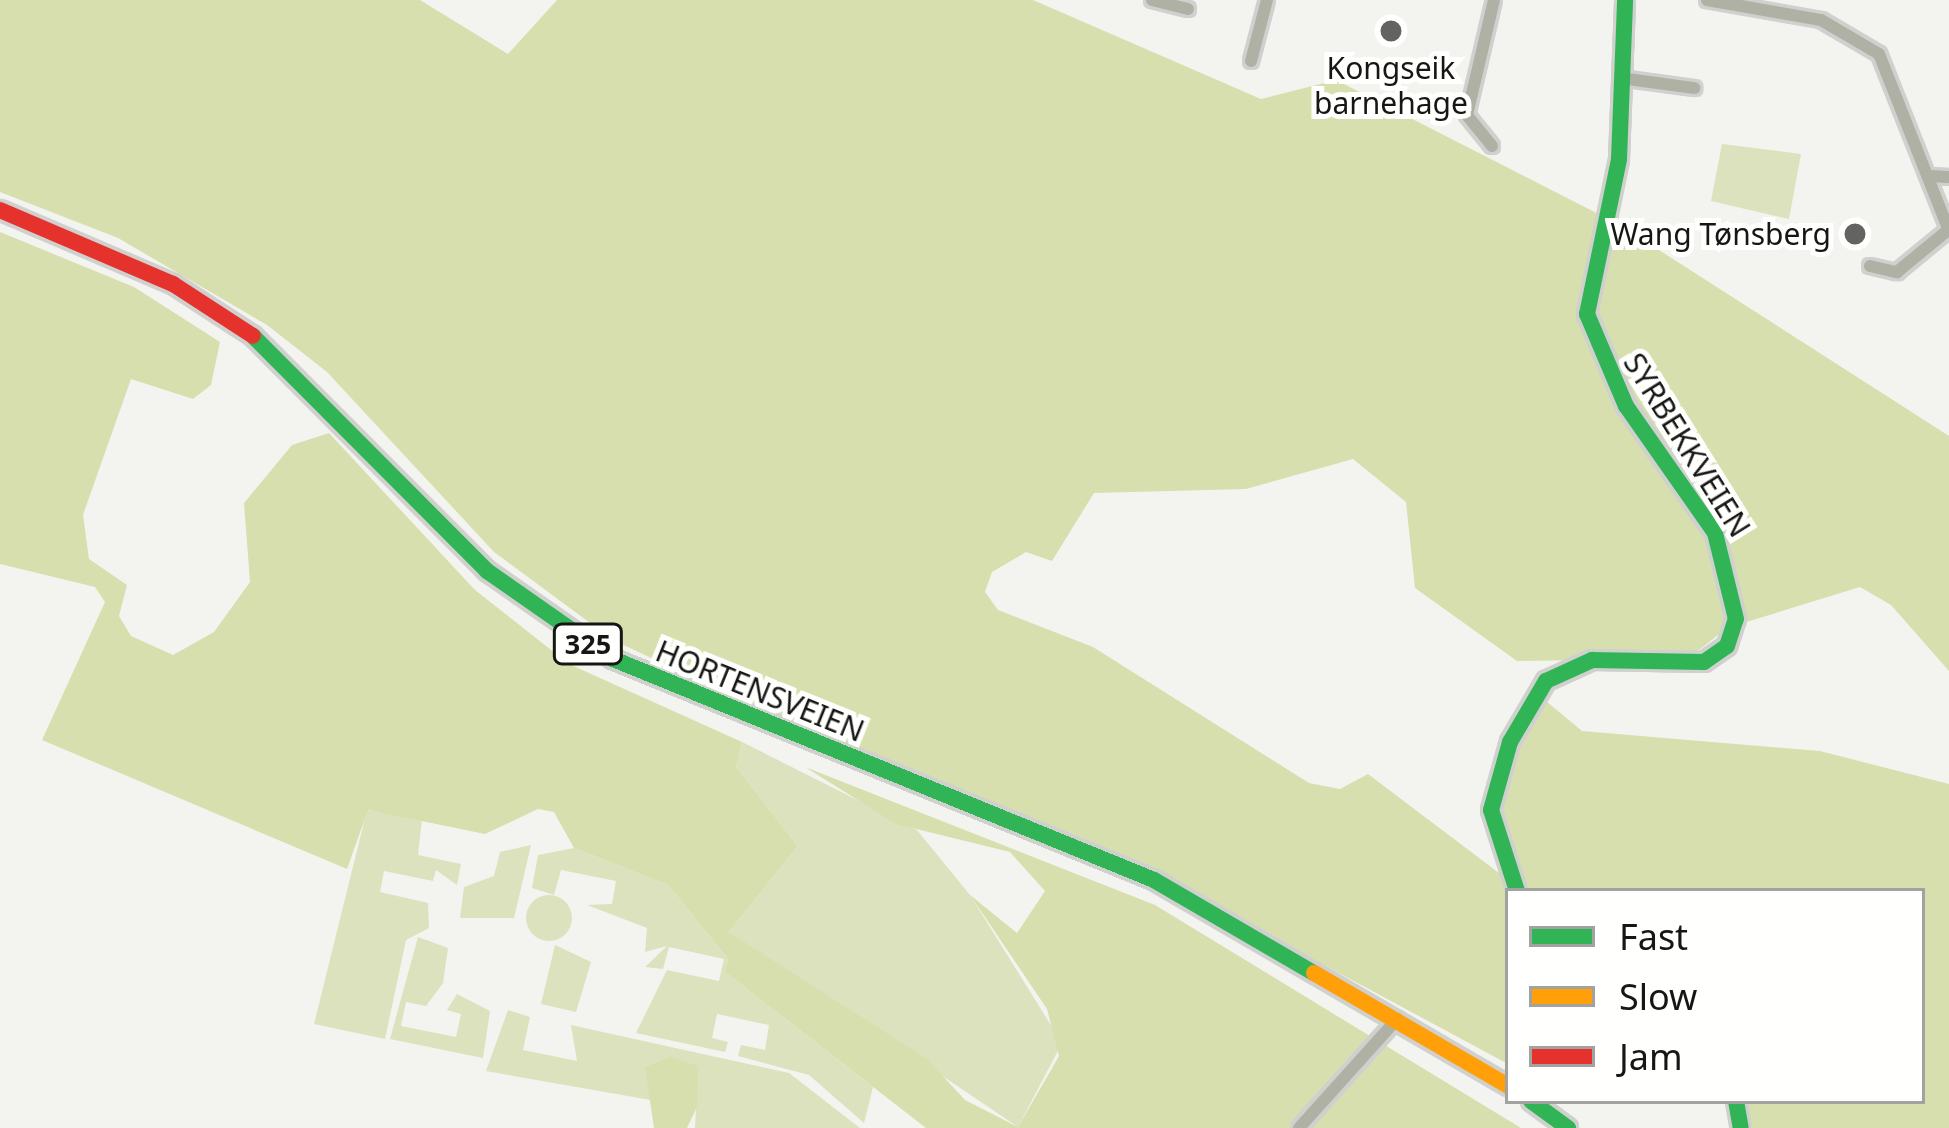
<!DOCTYPE html>
<html>
<head>
<meta charset="utf-8">
<style>
	body { margin:0 }
	#map { position:relative; width:1949px; height:1128px; overflow:hidden; background:#f3f4f0; font-family:"Noto Sans",sans-serif }
	div>[style] { position:absolute }
	[style*='--x'] { left:calc(var(--x)*1px); top:calc(var(--y)*1px); width:calc(var(--w)*1px); rotate:calc(var(--a)*1deg) }
	.green>* { inset:0; background:#dce2bd }
	.round { border-radius:50% }
	.forest>* { inset:0; background:#d8dfae }
	.roads { filter:drop-shadow(3px 0 #d0d0ce) drop-shadow(-3px 0 #d0d0ce) drop-shadow(0 3px #d0d0ce) drop-shadow(0 -3px #d0d0ce) }
	.street>* { height:12px; margin:-6px; padding:0 6px; transform-origin:6px; border-radius:6px; background:#afb1a5 }
	.fast>* { height:16px; margin:-8px; padding:0 8px; transform-origin:8px; border-radius:8px; background:#30b455 }
	.slow>* { height:16px; margin:-8px; padding:0 8px; transform-origin:8px; border-radius:8px; background:#ff9f0a }
	.jam>* { height:16px; margin:-8px; padding:0 8px; transform-origin:8px; border-radius:8px; background:#e5322d }
	.dots>* { width:33px; height:33px; translate:-50% -50%; box-sizing:border-box; border:6px solid #fffffe; border-radius:50% }
	span { translate:-50% -50%; white-space:nowrap; text-align:center; line-height:1.15; -webkit-text-stroke:10px #fffffe; paint-order:stroke }
	.shield-label span { padding:3px 9px; background:#fffffe; border:3px solid; border-radius:9px; -webkit-text-stroke-width:0 }
	.shield-label { font-size:27px; color:#161715; font-weight:700 }
	.poi-label { font-size:30px; color:#161715 }
	.right { translate:-100% -50%; text-align:right }
	.street-label { font-size:30px; color:#161715 }
	.legend { position:absolute; left:1505px; top:888px; width:420px; height:216px; box-sizing:border-box; background:#fffffe; border:3px solid #a2a2a1; margin:0; padding:15px 21px; list-style:none; font-size:36px; color:#161715 }
	.legend li { display:flex; align-items:center; gap:24px; height:60px }
	.legend b { width:60px; border:3px solid #a2a2a1 }
</style>
</head>
<body>
<div id="map">
	<div class="green">
		<div style="clip-path:polygon(1722px 144px,1801px 154px,1789px 219px,1711px 201px)"></div>
		<div style="clip-path:polygon(742px 742px,917px 830px,970px 895px,1062px 1043px,1018px 1127px,729px 932px,798px 846px,736px 767px)"></div>
		<div style="clip-path:polygon(367px 810px,422px 819px,418px 855px,461px 864px,457px 885px,436px 870px,433px 881px,384px 871px,380px 892px,428px 903px,429px 928px,406px 940px,385px 1039px,314px 1024px)"></div>
		<div style="clip-path:polygon(531px 845px,514px 918px,460px 918px,464px 887px,494px 876px,500px 852px)"></div>
		<div style="clip-path:polygon(574px 848px,668px 885px,728px 959px,725px 972px,873px 1087px,864px 1123px,809px 1075px,738px 1056px,741px 1045px,765px 1050px,769px 1025px,717px 1014px,712px 1038px,728px 1042px,725px 1052px,636px 1033px,667px 970px,719px 981px,724px 959px,669px 947px,663px 969px,645px 967px,667px 946px,645px 952px,647px 928px,587px 905px,612px 904px,616px 881px,561px 870px,554px 895px,532px 888px,538px 855px)"></div>
		<div class="round" style="left:526px;top:895px;width:46px;height:46px"></div>
		<div style="clip-path:polygon(418px 937px,448px 948px,443px 983px,426px 1006px,406px 1002px,401px 1026px,456px 1037px,461px 1014px,447px 1010px,457px 994px,490px 1011px,483px 1058px,390px 1039px)"></div>
		<div style="clip-path:polygon(555px 945px,591px 962px,576px 1012px,541px 1004px)"></div>
		<div style="clip-path:polygon(508px 1010px,530px 1017px,523px 1050px,577px 1061px,571px 1025px,789px 1073px,860px 1128px,695px 1128px,696px 1108px,486px 1071px)"></div>
	</div>
	<div class="forest">
		<div style="clip-path:polygon(0 0,420px 0,508px 54px,557px 0,1033px 0,1261px 99px,1336px 80px,1620px 225px,1949px 436px,1949px 671px,1891px 605px,1860px 587px,1727px 628px,1689px 658px,1517px 661px,1415px 588px,1406px 502px,1353px 459px,1246px 489px,1094px 493px,1052px 561px,1026px 552px,992px 572px,985px 592px,998px 610px,1093px 647px,1309px 783px,1340px 789px,1368px 774px,1499px 873px,1514px 871px,1502px 813px,1509px 769px,1546px 701px,1582px 731px,1820px 751px,1949px 784px,1949px 1128px,1752px 1128px,1747px 1101px,1922px 1101px,1922px 891px,1508px 891px,1508px 1064px,1112px 851px,802px 729px,613px 640px,494px 552px,327px 372px,267px 325px,118px 238px,0 192px)"></div>
		<div style="clip-path:polygon(0 232px,134px 287px,220px 342px,211px 385px,193px 399px,131px 379px,83px 515px,89px 559px,127px 585px,119px 616px,131px 636px,173px 655px,214px 632px,250px 582px,244px 503px,292px 445px,329px 433px,475px 590px,569px 664px,742px 742px,736px 767px,798px 846px,729px 932px,927px 1059px,965px 1100px,1018px 1127px,1059px 1056px,1047px 1009px,970px 895px,1017px 933px,1045px 891px,1010px 852px,896px 824px,805px 767px,1155px 905px,1521px 1128px,926px 1128px,725px 972px,728px 959px,668px 885px,574px 848px,554px 812px,538px 809px,485px 834px,368px 810px,347px 869px,42px 740px,105px 602px,95px 587px,0 564px)"></div>
		<div style="clip-path:polygon(671px 1057px,698px 1066px,697px 1107px,687px 1128px,654px 1128px,645px 1067px)"></div>
	</div>
	<div class="roads">
		<div class="street">
			<div style="--x:1152;--y:0;--w:37;--a:14"></div>
			<div style="--x:1707;--y:0;--w:116;--a:10"></div>
			<div style="--x:1821;--y:20;--w:67;--a:30.4"></div>
			<div style="--x:1879;--y:54;--w:190;--a:68.4"></div>
			<div style="--x:1251;--y:61;--w:63;--a:-75.3"></div>
			<div style="--x:1628;--y:79;--w:67;--a:7.8"></div>
			<div style="--x:1492;--y:146;--w:40;--a:-129"></div>
			<div style="--x:1467;--y:115;--w:118;--a:-76.8"></div>
			<div style="--x:1929;--y:176;--w:20;--a:3"></div>
			<div style="--x:1870;--y:266;--w:28;--a:13"></div>
			<div style="--x:1897;--y:272;--w:66;--a:-39.5"></div>
			<div style="--x:1299;--y:1128;--w:147;--a:-48"></div>
		</div>
		<div class="fast">
			<div style="--x:253;--y:336;--w:332;--a:45.1"></div>
			<div style="--x:487;--y:571;--w:154;--a:34.9"></div>
			<div style="--x:613;--y:659;--w:584;--a:22.22"></div>
			<div style="--x:1154;--y:880;--w:185;--a:30.2"></div>
			<div style="--x:1517;--y:891;--w:85;--a:-107.8"></div>
			<div style="--x:1491;--y:810;--w:71;--a:-74.4"></div>
			<div style="--x:1510;--y:742;--w:71;--a:-59.5"></div>
			<div style="--x:1546;--y:681;--w:51;--a:-24.5"></div>
			<div style="--x:1592;--y:660;--w:112;--a:1"></div>
			<div style="--x:1704;--y:662;--w:28;--a:-35"></div>
			<div style="--x:1727;--y:646;--w:28;--a:-72"></div>
			<div style="--x:1736;--y:619;--w:89;--a:-103.7"></div>
			<div style="--x:1715;--y:533;--w:155;--a:-125"></div>
			<div style="--x:1626;--y:406;--w:100;--a:-113"></div>
			<div style="--x:1587;--y:314;--w:158;--a:-78.3"></div>
			<div style="--x:1619;--y:159;--w:159;--a:-87.8"></div>
			<div style="--x:1531;--y:1101;--w:46;--a:36.1"></div>
			<div style="--x:1736;--y:1101;--w:27;--a:80"></div>
		</div>
		<div class="slow">
			<div style="--x:1314;--y:973;--w:225;--a:30.2"></div>
		</div>
		<div class="jam">
			<div style="--x:0;--y:210;--w:188;--a:23.2"></div>
			<div style="--x:173;--y:284;--w:95;--a:33"></div>
		</div>
	</div>
	<div class="dots">
		<div style="left:1391px;top:31px;background:#636462"></div>
		<div style="left:1855px;top:234px;background:#636462"></div>
	</div>
	<div class="shield-label">
		<span style="left:588px;top:644px">325</span>
	</div>
	<div class="poi-label">
		<span style="left:1391px;top:85px">Kongseik<br>barnehage</span>
		<span class="right" style="left:1831px;top:234px">Wang Tønsberg</span>
	</div>
	<div class="street-label">
		<span style="left:1687px;top:445px;rotate:58deg">SYRBEKKVEIEN</span>
		<span style="left:760px;top:691px;rotate:22deg">HORTENSVEIEN</span>
	</div>
	<ul class="legend">
	<li><b style="height:15px;background:#30b455"></b>Fast</li>
	<li><b style="height:15px;background:#ff9f0a"></b>Slow</li>
	<li><b style="height:15px;background:#e5322d"></b>Jam</li>
	</ul>
</div>
</body>
</html>
